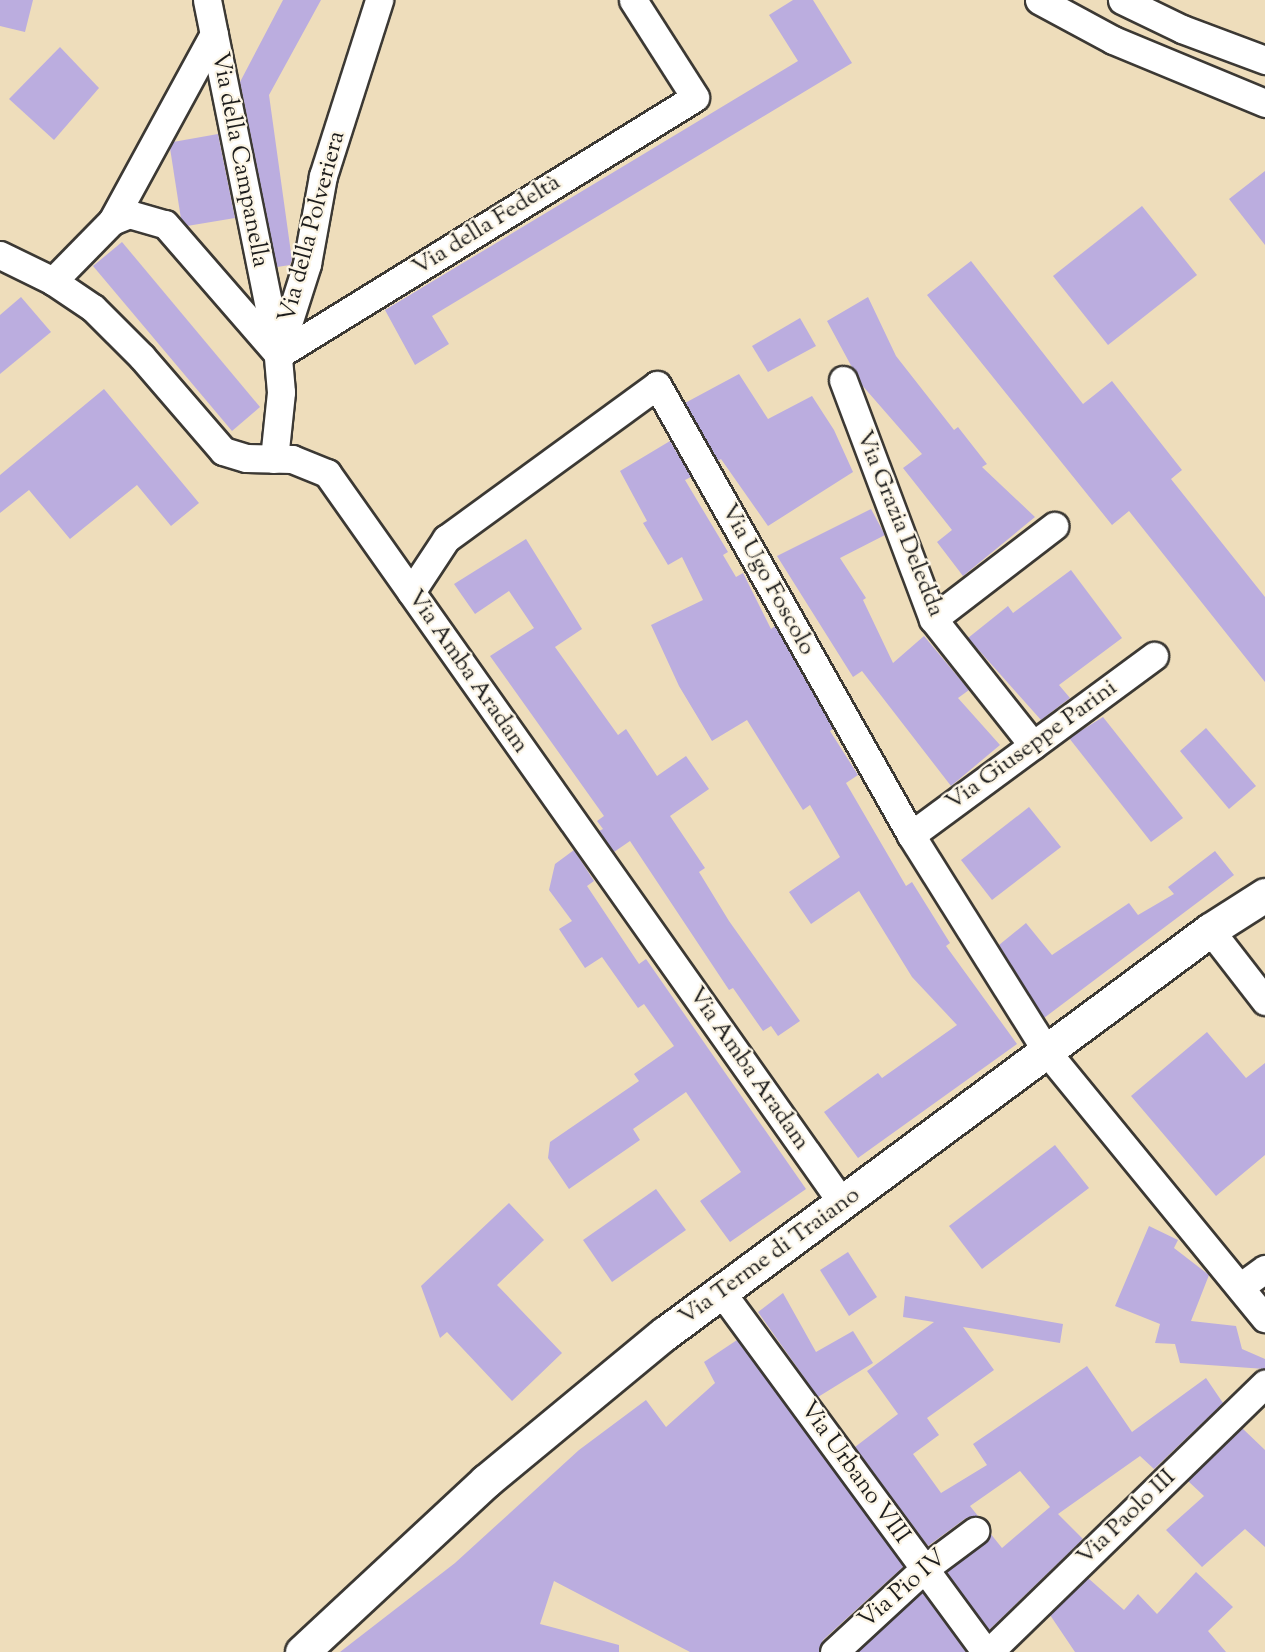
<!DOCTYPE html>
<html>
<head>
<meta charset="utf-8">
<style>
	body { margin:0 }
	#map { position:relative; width:1265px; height:1652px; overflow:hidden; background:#edb; font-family:"Sorts Mill Goudy",serif }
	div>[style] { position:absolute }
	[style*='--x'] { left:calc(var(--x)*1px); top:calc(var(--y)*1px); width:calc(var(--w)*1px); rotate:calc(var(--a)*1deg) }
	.building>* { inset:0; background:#bbaddf }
	.roads { filter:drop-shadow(2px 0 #3c3934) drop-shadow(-2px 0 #3c3934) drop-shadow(0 2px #3c3934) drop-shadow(0 -2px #3c3934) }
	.minor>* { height:27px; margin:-13.5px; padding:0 13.5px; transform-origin:13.5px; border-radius:13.5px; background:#fff }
	.major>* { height:33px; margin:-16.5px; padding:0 16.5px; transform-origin:16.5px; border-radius:16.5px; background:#fff }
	span { translate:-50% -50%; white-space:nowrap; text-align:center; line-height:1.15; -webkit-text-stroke:4.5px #fcf5e5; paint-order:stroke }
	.street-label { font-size:24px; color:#1c1c1c }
</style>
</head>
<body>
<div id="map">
	<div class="building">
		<div style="clip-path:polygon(0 0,33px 0,25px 32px,0 26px)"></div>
		<div style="clip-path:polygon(283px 0,321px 0,269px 95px,292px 260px,290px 265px,277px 267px,240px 82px)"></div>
		<div style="clip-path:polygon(793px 0,813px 0,852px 63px,432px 316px,449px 344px,415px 365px,385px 310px,798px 61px,769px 15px)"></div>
		<div style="clip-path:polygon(60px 47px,99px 88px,54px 140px,9px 99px)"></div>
		<div style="clip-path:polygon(218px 134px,235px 218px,187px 226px,181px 219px,170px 148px,173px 142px)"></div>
		<div style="clip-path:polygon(1265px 171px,1265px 245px,1229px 199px)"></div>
		<div style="clip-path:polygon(1142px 206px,1197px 275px,1108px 345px,1053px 276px)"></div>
		<div style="clip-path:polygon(122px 242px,260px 407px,232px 431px,93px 266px)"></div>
		<div style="clip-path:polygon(971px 261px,1083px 404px,1112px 381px,1182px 470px,1171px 479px,1265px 597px,1265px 682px,1129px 511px,1112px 525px,927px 295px)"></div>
		<div style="clip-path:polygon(21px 297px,51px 332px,0 374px,0 315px)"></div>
		<div style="clip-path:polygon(868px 297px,896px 356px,954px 430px,958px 427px,987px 464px,982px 467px,1035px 517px,963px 576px,937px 542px,952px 530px,903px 468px,922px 454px,861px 384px,827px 321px)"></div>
		<div style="clip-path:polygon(800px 318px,816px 346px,768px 372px,752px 346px)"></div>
		<div style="clip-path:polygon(739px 374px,768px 419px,812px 396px,834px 430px,853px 472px,768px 526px,721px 459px,718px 461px,685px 403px)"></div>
		<div style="clip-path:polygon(104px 389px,199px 503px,171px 526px,137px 485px,70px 539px,29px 490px,0 513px,0 475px)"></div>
		<div style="clip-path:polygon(670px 441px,691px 477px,685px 480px,728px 552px,723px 555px,736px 577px,743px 573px,771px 629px,775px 626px,833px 729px,830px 731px,858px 775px,846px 783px,906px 886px,912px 882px,950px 943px,946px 946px,1017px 1044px,858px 1158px,824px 1112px,878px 1073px,882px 1078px,957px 1025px,912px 977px,859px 891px,811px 924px,789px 892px,840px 857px,810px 805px,803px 810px,747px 720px,712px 741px,679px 686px,651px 625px,703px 600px,682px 557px,668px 565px,643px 523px,647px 521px,620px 471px)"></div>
		<div style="clip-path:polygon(871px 509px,885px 535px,840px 558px,866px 598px,863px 600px,893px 663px,924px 636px,969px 690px,958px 698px,1000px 745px,951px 786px,862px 671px,853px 677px,777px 556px)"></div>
		<div style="clip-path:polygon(526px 539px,582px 629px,555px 647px,618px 735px,626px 729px,657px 776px,686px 756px,709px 789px,670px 816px,705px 868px,699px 872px,729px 921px,800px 1021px,778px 1036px,771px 1026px,763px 1031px,733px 988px,729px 990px,630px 841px,614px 852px,599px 831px,603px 829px,597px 821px,604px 816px,490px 656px,534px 628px,509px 591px,475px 614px,454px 584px)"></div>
		<div style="clip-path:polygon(1071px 570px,1122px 638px,1059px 685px,1070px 698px,1041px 720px,968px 638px,1008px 606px,1013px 613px)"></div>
		<div style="clip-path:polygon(1103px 717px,1183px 818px,1151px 842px,1069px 738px)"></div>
		<div style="clip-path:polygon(1206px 728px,1256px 786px,1229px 809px,1180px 751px)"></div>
		<div style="clip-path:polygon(1029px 807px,1061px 847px,992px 900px,961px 860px)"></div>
		<div style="clip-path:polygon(574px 850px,594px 881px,587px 886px,639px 964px,646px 959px,806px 1189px,730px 1242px,700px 1201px,741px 1172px,686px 1092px,633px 1129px,640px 1140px,569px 1189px,548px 1158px,550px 1142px,639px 1081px,634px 1074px,674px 1046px,644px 1004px,638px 1008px,602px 957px,585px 968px,559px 929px,572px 921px,549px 890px,555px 864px)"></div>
		<div style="clip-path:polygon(1215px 851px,1234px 875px,1044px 1018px,999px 945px,1026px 923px,1052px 955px,1129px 903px,1138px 915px,1174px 894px,1168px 887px)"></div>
		<div style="clip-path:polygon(1207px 1032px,1246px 1078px,1265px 1063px,1265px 1155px,1216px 1196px,1131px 1096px)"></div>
		<div style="clip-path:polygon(1055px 1145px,1089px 1188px,982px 1269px,949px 1226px)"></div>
		<div style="clip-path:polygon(656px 1189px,686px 1230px,612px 1282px,583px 1240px)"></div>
		<div style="clip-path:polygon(509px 1203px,544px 1240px,497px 1285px,562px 1353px,512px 1401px,447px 1332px,440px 1338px,421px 1286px)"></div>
		<div style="clip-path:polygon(1149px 1226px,1178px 1240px,1174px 1248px,1209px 1275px,1191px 1321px,1236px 1326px,1242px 1349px,1265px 1359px,1265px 1369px,1180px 1363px,1175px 1344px,1155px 1343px,1160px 1324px,1115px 1306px)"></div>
		<div style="clip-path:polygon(848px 1252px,877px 1297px,849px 1316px,820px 1270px)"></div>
		<div style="clip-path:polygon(783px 1293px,816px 1352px,853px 1331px,873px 1363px,818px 1397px,758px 1312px)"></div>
		<div style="clip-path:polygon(905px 1296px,1063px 1324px,1060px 1343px,963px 1327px,994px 1370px,927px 1418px,939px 1435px,913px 1454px,941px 1493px,987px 1465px,973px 1444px,1087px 1366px,1132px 1432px,1206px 1378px,1223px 1403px,1154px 1469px,1140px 1456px,1058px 1514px,1083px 1539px,989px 1630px,947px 1572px,984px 1544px,990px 1533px,1002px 1548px,1050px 1507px,1020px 1471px,970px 1506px,978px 1516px,966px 1518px,928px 1546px,855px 1447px,898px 1414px,867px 1371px,934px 1322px,903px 1317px)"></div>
		<div style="clip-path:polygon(737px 1340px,904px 1566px,823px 1640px,819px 1652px,690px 1652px,554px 1581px,540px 1624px,619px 1645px,619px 1652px,340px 1652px,455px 1563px,579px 1450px,646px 1400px,666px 1427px,715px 1383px,704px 1362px)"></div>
		<div style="clip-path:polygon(1242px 1428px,1265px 1450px,1265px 1547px,1245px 1529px,1202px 1567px,1166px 1530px,1204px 1496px,1188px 1481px)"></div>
		<div style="clip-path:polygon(1196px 1572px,1233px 1607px,1208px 1631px,1226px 1652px,1075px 1652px,1050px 1615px,1088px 1578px,1124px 1610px,1138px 1594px,1157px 1614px)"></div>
		<div style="clip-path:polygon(922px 1592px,966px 1652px,857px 1652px)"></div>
	</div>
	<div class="roads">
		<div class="minor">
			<div style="--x:207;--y:0;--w:359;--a:78.6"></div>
			<div style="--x:1039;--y:0;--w:84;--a:28.4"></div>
			<div style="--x:1113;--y:40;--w:165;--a:22.5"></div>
			<div style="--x:1122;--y:0;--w:67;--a:25.8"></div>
			<div style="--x:1182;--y:29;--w:89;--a:20.5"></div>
			<div style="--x:112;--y:221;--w:213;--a:-61.4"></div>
			<div style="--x:0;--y:255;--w:59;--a:26.1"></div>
			<div style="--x:53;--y:281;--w:48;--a:34"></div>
			<div style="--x:93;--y:308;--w:69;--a:45"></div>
			<div style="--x:142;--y:357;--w:124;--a:49.2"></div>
			<div style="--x:223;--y:451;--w:24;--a:17"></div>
			<div style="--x:246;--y:458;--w:46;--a:1.2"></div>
			<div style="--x:292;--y:459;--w:38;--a:22"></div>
			<div style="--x:327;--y:473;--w:895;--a:54.78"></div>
			<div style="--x:53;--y:281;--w:84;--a:-45.5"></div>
			<div style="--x:112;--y:221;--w:18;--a:-22"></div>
			<div style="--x:129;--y:214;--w:37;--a:16"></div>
			<div style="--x:165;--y:224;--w:172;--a:49"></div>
			<div style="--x:278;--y:355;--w:490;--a:-31.7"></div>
			<div style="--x:695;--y:97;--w:115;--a:-122.6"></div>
			<div style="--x:843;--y:380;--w:255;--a:69.4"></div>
			<div style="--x:933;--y:619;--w:161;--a:51.6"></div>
			<div style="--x:274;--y:459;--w:67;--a:-84"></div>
			<div style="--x:281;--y:392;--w:37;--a:-95"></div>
			<div style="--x:278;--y:355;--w:96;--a:-72.3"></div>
			<div style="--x:307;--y:264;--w:89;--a:-79.7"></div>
			<div style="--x:323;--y:176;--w:185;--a:-72.3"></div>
			<div style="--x:411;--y:592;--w:64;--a:-56.6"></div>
			<div style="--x:446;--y:539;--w:261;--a:-36.1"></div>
			<div style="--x:657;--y:385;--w:517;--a:60.56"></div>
			<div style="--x:911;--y:835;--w:256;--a:57.9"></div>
			<div style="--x:1047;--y:1052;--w:344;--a:50.7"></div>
			<div style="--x:933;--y:619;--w:153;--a:-37.5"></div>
			<div style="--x:911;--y:835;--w:302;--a:-36.4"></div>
			<div style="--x:1210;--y:930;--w:90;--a:52.2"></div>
			<div style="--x:1240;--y:1287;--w:31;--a:-36"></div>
			<div style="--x:722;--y:1293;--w:446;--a:53.7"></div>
			<div style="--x:834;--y:1652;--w:122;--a:-42.7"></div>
			<div style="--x:924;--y:1569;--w:64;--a:-36.7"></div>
			<div style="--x:989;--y:1652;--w:385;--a:-44.2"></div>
		</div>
		<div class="major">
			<div style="--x:302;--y:1652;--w:251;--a:-42.9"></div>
			<div style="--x:486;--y:1481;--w:231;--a:-39.6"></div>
			<div style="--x:664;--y:1334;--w:679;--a:-36.5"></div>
			<div style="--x:1210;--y:930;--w:65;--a:-32.5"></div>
		</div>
	</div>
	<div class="street-label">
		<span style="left:239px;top:160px;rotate:79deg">Via della Campanella</span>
		<span style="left:487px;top:226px;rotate:-32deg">Via della Fedeltà</span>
		<span style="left:313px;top:227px;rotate:-75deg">Via della Polveriera</span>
		<span style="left:899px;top:524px;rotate:68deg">Via Grazia Deledda</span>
		<span style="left:767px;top:580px;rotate:61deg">Via Ugo Foscolo</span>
		<span style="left:467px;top:672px;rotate:55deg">Via Amba Aradam</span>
		<span style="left:1032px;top:746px;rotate:-36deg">Via Giuseppe Parini</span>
		<span style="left:748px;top:1069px;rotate:55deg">Via Amba Aradam</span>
		<span style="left:770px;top:1257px;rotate:-36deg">Via Terme di Traiano</span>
		<span style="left:854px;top:1473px;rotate:54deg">Via Urbano VIII</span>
		<span style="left:1127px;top:1518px;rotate:-44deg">Via Paolo III</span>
		<span style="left:903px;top:1590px;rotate:-41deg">Via Pio IV</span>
	</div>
</div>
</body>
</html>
